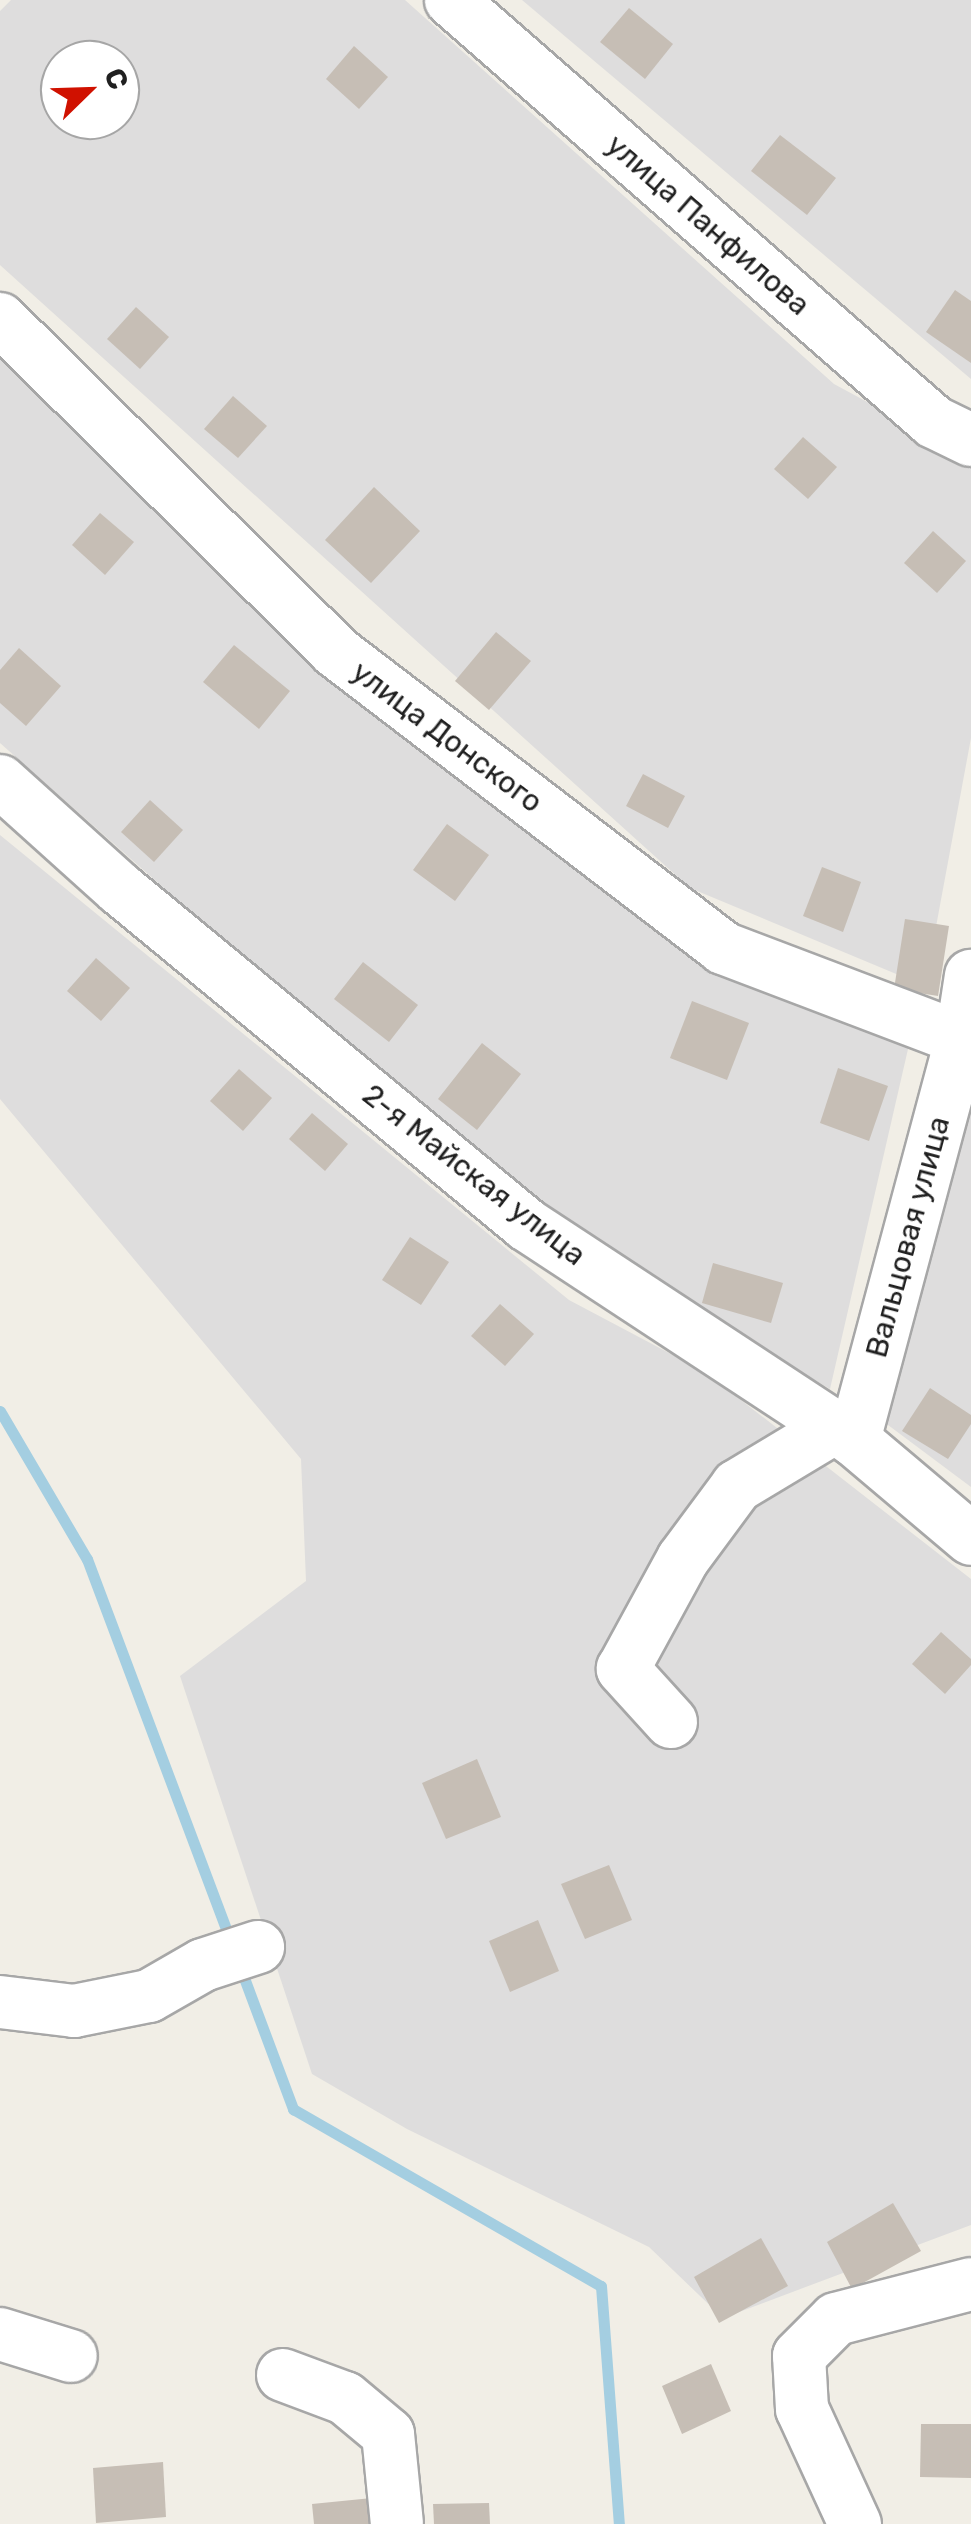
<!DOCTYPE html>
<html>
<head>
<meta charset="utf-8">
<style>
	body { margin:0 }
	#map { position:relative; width:971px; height:2524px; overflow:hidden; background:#f1eee6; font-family:Rubik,sans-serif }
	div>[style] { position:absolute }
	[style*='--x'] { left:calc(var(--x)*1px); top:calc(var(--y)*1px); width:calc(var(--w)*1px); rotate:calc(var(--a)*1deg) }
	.residential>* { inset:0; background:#dedddd }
	.stream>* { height:11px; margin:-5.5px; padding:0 5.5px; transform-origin:5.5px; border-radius:5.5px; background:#a4cee1 }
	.building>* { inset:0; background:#c6beb5 }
	.roads { filter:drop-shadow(2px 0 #a7a7a7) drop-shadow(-2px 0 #a7a7a7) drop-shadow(0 2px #a7a7a7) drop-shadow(0 -2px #a7a7a7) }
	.minor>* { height:52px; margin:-26px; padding:0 26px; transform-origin:26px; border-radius:26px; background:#fff }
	span { translate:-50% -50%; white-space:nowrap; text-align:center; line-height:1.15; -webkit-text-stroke:8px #fff; paint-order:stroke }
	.street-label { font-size:30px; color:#202020 }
	.north { position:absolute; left:40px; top:40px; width:100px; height:100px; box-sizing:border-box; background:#fff; border:2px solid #a6a6a6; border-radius:50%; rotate:67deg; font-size:28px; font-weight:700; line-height:40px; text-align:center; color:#202020 }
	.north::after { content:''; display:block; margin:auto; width:35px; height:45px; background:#d01100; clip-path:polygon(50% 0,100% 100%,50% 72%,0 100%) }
</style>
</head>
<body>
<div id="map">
	<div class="residential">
		<div style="clip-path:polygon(evenodd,11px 0,405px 0,834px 384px,971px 458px,971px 738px,925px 986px,690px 888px,0 265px,0 11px,11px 0,60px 60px,120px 60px,120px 120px,60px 120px,60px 60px)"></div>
		<div style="clip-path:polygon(522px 0,971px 0,971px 379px)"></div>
		<div style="clip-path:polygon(0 344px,417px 740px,911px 1036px,830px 1389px,524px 1207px,0 743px)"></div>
		<div style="clip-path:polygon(0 835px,569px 1300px,705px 1372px,971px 1579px,971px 2225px,723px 2318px,649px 2247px,407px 2129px,312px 2074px,180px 1676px,306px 1581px,301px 1459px,0 1099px)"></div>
		<div style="clip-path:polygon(971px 1061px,971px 1487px,880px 1419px)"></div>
	</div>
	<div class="stream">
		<div style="--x:0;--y:1411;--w:172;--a:59.6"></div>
		<div style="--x:87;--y:1559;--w:407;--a:69.4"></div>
		<div style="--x:240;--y:1967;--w:152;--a:69.5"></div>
		<div style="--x:293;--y:2109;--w:355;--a:29.9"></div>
		<div style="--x:601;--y:2286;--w:239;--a:85.7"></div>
	</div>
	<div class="building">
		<div style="clip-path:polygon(629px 8px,673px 44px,645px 79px,600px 42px)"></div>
		<div style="clip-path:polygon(354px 46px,388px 77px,359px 109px,326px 79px)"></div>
		<div style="clip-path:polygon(780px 135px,836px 178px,807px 215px,751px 171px)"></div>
		<div style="clip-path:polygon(955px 290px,971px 301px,971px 363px,926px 332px)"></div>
		<div style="clip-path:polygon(136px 307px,169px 337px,140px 369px,107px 339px)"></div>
		<div style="clip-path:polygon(233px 396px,267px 426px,238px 458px,204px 429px)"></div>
		<div style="clip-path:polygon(803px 437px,837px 467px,808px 499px,774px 469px)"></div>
		<div style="clip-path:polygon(374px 487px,420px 531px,371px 583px,325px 540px)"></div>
		<div style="clip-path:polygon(100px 513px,134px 542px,105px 575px,72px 545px)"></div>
		<div style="clip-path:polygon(933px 531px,966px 561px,937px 593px,904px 563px)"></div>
		<div style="clip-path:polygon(496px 632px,531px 661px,489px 710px,455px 681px)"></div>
		<div style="clip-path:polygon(234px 645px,290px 691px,259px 729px,203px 682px)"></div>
		<div style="clip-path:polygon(19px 648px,61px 686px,26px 726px,0 703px,0 670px)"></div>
		<div style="clip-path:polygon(643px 774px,685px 796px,668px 828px,626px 806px)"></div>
		<div style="clip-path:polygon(150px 800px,183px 830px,154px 862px,121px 832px)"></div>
		<div style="clip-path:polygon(447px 824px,489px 855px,455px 901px,413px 870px)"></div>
		<div style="clip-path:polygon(822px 867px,861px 882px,843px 932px,803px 916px)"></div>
		<div style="clip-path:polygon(905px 919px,949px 926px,938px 996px,894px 989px)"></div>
		<div style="clip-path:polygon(96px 958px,130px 988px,101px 1021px,67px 991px)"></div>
		<div style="clip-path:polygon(363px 962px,418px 1005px,389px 1042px,334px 999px)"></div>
		<div style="clip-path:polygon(692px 1001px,749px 1023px,727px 1080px,670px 1058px)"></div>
		<div style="clip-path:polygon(482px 1043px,521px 1074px,477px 1130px,438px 1099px)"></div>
		<div style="clip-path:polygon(838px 1068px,888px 1086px,869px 1141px,820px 1123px)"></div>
		<div style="clip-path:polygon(239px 1069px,272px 1098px,243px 1131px,210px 1101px)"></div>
		<div style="clip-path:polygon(312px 1113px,348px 1144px,325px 1171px,289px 1139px)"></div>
		<div style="clip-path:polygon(410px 1237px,449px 1262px,421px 1305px,382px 1280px)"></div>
		<div style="clip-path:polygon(713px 1263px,783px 1283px,771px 1323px,702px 1303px)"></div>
		<div style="clip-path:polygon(500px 1304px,534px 1334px,505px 1366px,471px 1336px)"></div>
		<div style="clip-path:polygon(930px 1388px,971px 1415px,971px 1424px,948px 1459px,902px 1431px)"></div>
		<div style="clip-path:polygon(941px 1632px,971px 1659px,971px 1665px,945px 1694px,912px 1664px)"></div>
		<div style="clip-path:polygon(477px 1759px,501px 1817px,446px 1839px,422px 1783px)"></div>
		<div style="clip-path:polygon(609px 1865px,632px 1920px,585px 1939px,561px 1884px)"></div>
		<div style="clip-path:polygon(538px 1920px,559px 1971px,510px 1992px,489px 1941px)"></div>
		<div style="clip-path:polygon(893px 2203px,921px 2251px,852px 2289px,827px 2242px)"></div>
		<div style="clip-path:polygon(761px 2238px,788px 2286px,719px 2323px,694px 2277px)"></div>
		<div style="clip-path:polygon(711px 2364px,731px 2411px,682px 2434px,662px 2386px)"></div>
		<div style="clip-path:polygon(921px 2424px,971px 2424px,971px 2478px,920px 2477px)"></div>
		<div style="clip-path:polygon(163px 2462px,166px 2517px,96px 2523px,93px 2468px)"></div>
		<div style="clip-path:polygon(372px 2498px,374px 2524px,314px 2524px,312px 2504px)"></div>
		<div style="clip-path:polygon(489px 2503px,490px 2524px,434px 2524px,433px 2504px)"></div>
	</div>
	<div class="roads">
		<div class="minor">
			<div style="--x:451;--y:0;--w:641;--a:41.14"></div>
			<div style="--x:934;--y:422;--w:41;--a:25.9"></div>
			<div style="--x:0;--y:319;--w:472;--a:44.7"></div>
			<div style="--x:335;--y:651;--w:489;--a:37.4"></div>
			<div style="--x:723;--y:948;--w:265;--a:20.8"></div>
			<div style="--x:0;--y:781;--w:161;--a:42"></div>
			<div style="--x:120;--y:889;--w:528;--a:39.54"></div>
			<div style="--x:527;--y:1225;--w:391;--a:33.3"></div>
			<div style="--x:854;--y:1440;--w:153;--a:40.2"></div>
			<div style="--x:854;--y:1440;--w:413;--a:-75"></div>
			<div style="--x:961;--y:1041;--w:66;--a:-81.3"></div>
			<div style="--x:671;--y:1722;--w:72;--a:-132.2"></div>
			<div style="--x:623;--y:1669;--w:125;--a:-61.4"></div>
			<div style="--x:683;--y:1559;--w:91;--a:-53.5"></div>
			<div style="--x:737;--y:1486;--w:114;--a:-31"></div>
			<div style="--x:0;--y:2002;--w:75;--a:6.9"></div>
			<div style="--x:74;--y:2011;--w:76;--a:-11.3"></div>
			<div style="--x:149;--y:1996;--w:62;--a:-29.9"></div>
			<div style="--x:203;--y:1965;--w:58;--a:-18.1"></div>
			<div style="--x:0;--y:2334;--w:74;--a:17.2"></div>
			<div style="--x:283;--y:2375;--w:66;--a:20.4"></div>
			<div style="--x:345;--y:2398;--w:56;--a:39.9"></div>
			<div style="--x:388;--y:2434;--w:90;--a:84.3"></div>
			<div style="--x:855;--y:2524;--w:127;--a:-114.7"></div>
			<div style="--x:802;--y:2409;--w:53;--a:-93.2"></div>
			<div style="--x:799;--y:2356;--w:52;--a:-45"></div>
			<div style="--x:836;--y:2319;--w:139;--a:-14.5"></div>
		</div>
	</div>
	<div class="street-label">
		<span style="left:708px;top:225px;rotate:41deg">улица Панфилова</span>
		<span style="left:447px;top:737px;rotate:37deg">улица Донского</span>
		<span style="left:474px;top:1175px;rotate:38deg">2-я Майская улица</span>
		<span style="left:908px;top:1237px;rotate:-75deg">Вальцовая улица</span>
	</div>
	<div class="north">С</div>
</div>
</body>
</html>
